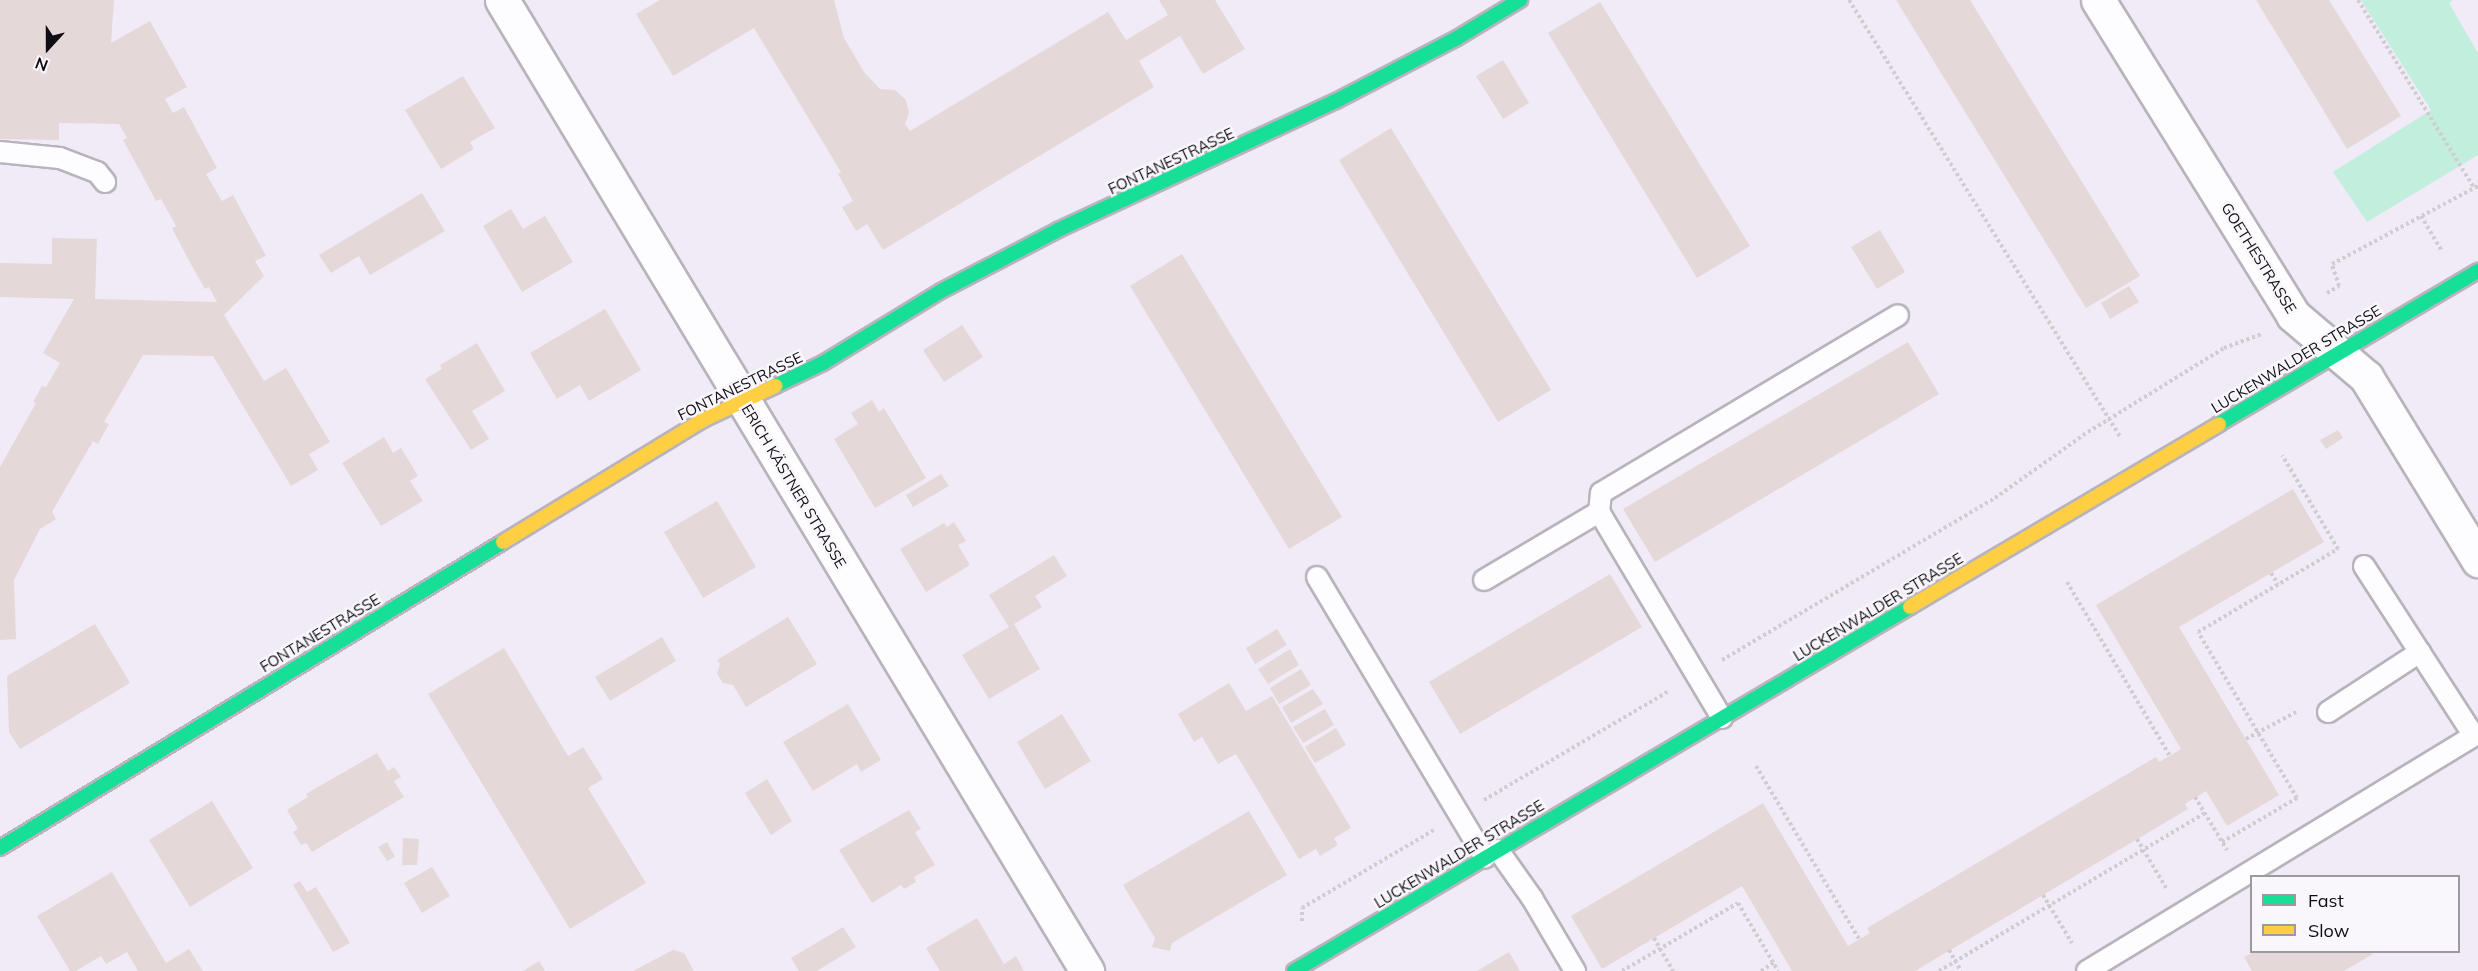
<!DOCTYPE html>
<html>
<head>
<meta charset="utf-8">
<style>
	body { margin:0 }
	#map { position:relative; width:2478px; height:971px; overflow:hidden; background:#f1ebf7; font-family:Mulish,sans-serif }
	div>[style] { position:absolute }
	[style*='--x'] { left:calc(var(--x)*1px); top:calc(var(--y)*1px); width:calc(var(--w)*1px); rotate:calc(var(--a)*1deg) }
	.green>* { inset:0; background:#c2efdd }
	.building>* { inset:0; background:#e5d8d9 }
	.path>* { height:4px; margin-top:-2px; transform-origin:0; background:repeating-linear-gradient(90deg,#cfcdd0 0 3px,transparent 0 6px) }
	.roads { filter:drop-shadow(2px 0 #b8b3bc) drop-shadow(-2px 0 #b8b3bc) drop-shadow(0 2px #b8b3bc) drop-shadow(0 -2px #b8b3bc) }
	.lane>* { height:20px; margin:-10px; padding:0 10px; transform-origin:10px; border-radius:10px; background:#fdfcfe }
	.street>* { height:33px; margin:-16.5px; padding:0 16.5px; transform-origin:16.5px; border-radius:16.5px; background:#fdfcfe }
	.fast>* { height:14px; margin:-7px; padding:0 7px; transform-origin:7px; border-radius:7px; background:#16e098 }
	.slow>* { height:14px; margin:-7px; padding:0 7px; transform-origin:7px; border-radius:7px; background:#ffcf43 }
	span { translate:-50% -50%; white-space:nowrap; text-align:center; line-height:1.15; -webkit-text-stroke:5px #faf7fc; paint-order:stroke }
	.street-label { font-size:15px; color:#100c14 }
	.legend { position:absolute; left:2250px; top:875px; width:210px; height:78px; box-sizing:border-box; background:#faf7fc; border:2px solid #9c999f; margin:0; padding:8px 10px; list-style:none; font-size:18px; color:#100c14 }
	.legend li { display:flex; align-items:center; gap:12px; height:30px }
	.legend b { width:30px; border:2px solid #9c999f }
	.north { position:absolute; left:18px; top:18px; width:60px; height:60px; -webkit-text-stroke:4px #faf7fc; paint-order:stroke; rotate:201deg; font-size:16px; font-weight:700; line-height:24px; text-align:center; color:#100c14 }
	.north::after { content:''; display:block; margin:auto; width:21px; height:27px; background:#100c14; clip-path:polygon(50% 0,100% 100%,50% 72%,0 100%) }
</style>
</head>
<body>
<div id="map">
	<div class="green">
		<div style="clip-path:polygon(2361px 0,2453px 0,2449px 3px,2478px 53px,2478px 155px,2367px 222px,2333px 172px,2431px 110px)"></div>
	</div>
	<div class="building">
		<div style="clip-path:polygon(0 0,114px 0,111px 43px,150px 21px,187px 87px,165px 99px,173px 113px,184px 107px,217px 168px,206px 174px,222px 201px,233px 195px,266px 256px,255px 261px,264px 276px,224px 315px,264px 381px,286px 368px,330px 442px,309px 454px,318px 470px,291px 486px,213px 356px,143px 355px,104px 422px,109px 424px,98px 444px,93px 441px,52px 512px,56px 519px,40px 529px,14px 580px,16px 639px,0 640px,0 467px,36px 403px,33px 402px,42px 386px,46px 387px,60px 363px,43px 353px,74px 299px,0 297px,0 263px,52px 264px,52px 238px,97px 239px,95px 299px,217px 302px,209px 287px,205px 289px,188px 259px,172px 228px,176px 226px,161px 199px,156px 201px,140px 171px,123px 140px,127px 138px,119px 124px,59px 123px,59px 140px,0 139px)"></div>
		<div style="clip-path:polygon(660px 0,834px 0,844px 38px,864px 72px,880px 89px,895px 90px,906px 100px,909px 113px,905px 124px,910px 131px,1108px 12px,1126px 40px,1168px 15px,1159px 0,1215px 0,1245px 49px,1203px 74px,1180px 36px,1139px 61px,1154px 87px,883px 250px,867px 224px,856px 231px,842px 207px,853px 201px,838px 174px,841px 172px,754px 28px,673px 76px,636px 14px)"></div>
		<div style="clip-path:polygon(1896px 0,1970px 0,2140px 276px,2086px 308px)"></div>
		<div style="clip-path:polygon(2256px 0,2329px 0,2401px 116px,2347px 149px)"></div>
		<div style="clip-path:polygon(1600px 2px,1750px 246px,1697px 278px,1548px 33px)"></div>
		<div style="clip-path:polygon(1503px 60px,1529px 103px,1503px 119px,1476px 76px)"></div>
		<div style="clip-path:polygon(463px 76px,495px 128px,470px 142px,474px 149px,441px 169px,405px 110px)"></div>
		<div style="clip-path:polygon(1391px 128px,1551px 390px,1498px 422px,1339px 160px)"></div>
		<div style="clip-path:polygon(422px 193px,445px 231px,370px 275px,359px 256px,331px 273px,319px 255px)"></div>
		<div style="clip-path:polygon(511px 209px,523px 229px,545px 216px,573px 262px,522px 292px,483px 226px)"></div>
		<div style="clip-path:polygon(1880px 230px,1905px 272px,1877px 289px,1851px 247px)"></div>
		<div style="clip-path:polygon(1182px 254px,1342px 517px,1289px 549px,1130px 286px)"></div>
		<div style="clip-path:polygon(2129px 286px,2139px 302px,2110px 319px,2101px 303px)"></div>
		<div style="clip-path:polygon(605px 309px,641px 370px,589px 401px,580px 385px,557px 399px,530px 353px)"></div>
		<div style="clip-path:polygon(962px 325px,983px 357px,944px 382px,923px 350px)"></div>
		<div style="clip-path:polygon(1908px 342px,1939px 394px,1655px 562px,1623px 509px)"></div>
		<div style="clip-path:polygon(477px 343px,505px 391px,472px 411px,489px 439px,471px 450px,425px 379px,442px 369px,440px 365px)"></div>
		<div style="clip-path:polygon(872px 400px,879px 412px,884px 408px,926px 478px,875px 508px,834px 439px,858px 424px,851px 413px)"></div>
		<div style="clip-path:polygon(2338px 430px,2343px 438px,2326px 449px,2320px 440px)"></div>
		<div style="clip-path:polygon(384px 437px,393px 453px,401px 448px,406px 456px,418px 476px,410px 481px,423px 501px,381px 526px,342px 463px)"></div>
		<div style="clip-path:polygon(941px 474px,949px 486px,913px 507px,906px 495px)"></div>
		<div style="clip-path:polygon(2293px 489px,2324px 542px,2179px 627px,2279px 795px,2227px 826px,2206px 791px,2185px 804px,2188px 809px,1915px 971px,1792px 971px,1742px 886px,1602px 969px,1571px 916px,1763px 803px,1848px 946px,1870px 933px,1867px 928px,2156px 757px,2159px 762px,2181px 749px,2096px 605px)"></div>
		<div style="clip-path:polygon(717px 501px,756px 567px,703px 598px,664px 532px)"></div>
		<div style="clip-path:polygon(954px 522px,966px 541px,958px 545px,970px 565px,926px 592px,900px 549px,944px 523px,947px 527px)"></div>
		<div style="clip-path:polygon(1054px 555px,1067px 576px,1035px 596px,1042px 607px,1014px 624px,1040px 669px,989px 699px,962px 655px,1009px 627px,989px 595px)"></div>
		<div style="clip-path:polygon(1610px 574px,1642px 627px,1460px 734px,1429px 682px)"></div>
		<div style="clip-path:polygon(788px 617px,817px 664px,746px 707px,733px 685px,723px 683px,717px 674px,720px 664px,717px 660px)"></div>
		<div style="clip-path:polygon(95px 624px,130px 683px,20px 749px,9px 732px,7px 676px)"></div>
		<div style="clip-path:polygon(1277px 629px,1287px 645px,1255px 664px,1246px 648px)"></div>
		<div style="clip-path:polygon(662px 637px,676px 661px,610px 701px,595px 677px)"></div>
		<div style="clip-path:polygon(504px 648px,568px 756px,583px 747px,603px 779px,588px 788px,646px 883px,570px 929px,428px 694px)"></div>
		<div style="clip-path:polygon(1290px 649px,1299px 665px,1268px 684px,1258px 669px)"></div>
		<div style="clip-path:polygon(1301px 669px,1311px 685px,1279px 704px,1270px 688px)"></div>
		<div style="clip-path:polygon(1229px 683px,1246px 711px,1272px 696px,1351px 828px,1334px 838px,1338px 845px,1320px 856px,1316px 849px,1299px 859px,1236px 754px,1218px 764px,1202px 737px,1194px 742px,1178px 714px)"></div>
		<div style="clip-path:polygon(1313px 689px,1323px 704px,1291px 723px,1282px 707px)"></div>
		<div style="clip-path:polygon(848px 704px,881px 760px,861px 772px,857px 764px,813px 791px,783px 742px)"></div>
		<div style="clip-path:polygon(1325px 709px,1334px 725px,1303px 743px,1293px 727px)"></div>
		<div style="clip-path:polygon(1062px 714px,1091px 761px,1045px 789px,1017px 742px)"></div>
		<div style="clip-path:polygon(1336px 728px,1346px 745px,1315px 763px,1305px 747px)"></div>
		<div style="clip-path:polygon(377px 753px,388px 771px,394px 767px,401px 777px,394px 781px,404px 797px,312px 852px,306px 843px,301px 845px,293px 832px,298px 829px,287px 810px,308px 797px,306px 794px)"></div>
		<div style="clip-path:polygon(767px 779px,792px 821px,771px 835px,745px 793px)"></div>
		<div style="clip-path:polygon(212px 801px,253px 868px,190px 907px,149px 840px)"></div>
		<div style="clip-path:polygon(909px 810px,921px 829px,915px 832px,935px 865px,914px 877px,916px 882px,904px 889px,901px 885px,872px 903px,839px 850px)"></div>
		<div style="clip-path:polygon(1249px 811px,1287px 875px,1172px 943px,1170px 951px,1152px 947px,1155px 938px,1123px 885px)"></div>
		<div style="clip-path:polygon(403px 838px,419px 839px,417px 865px,402px 865px)"></div>
		<div style="clip-path:polygon(387px 842px,395px 857px,387px 861px,378px 847px)"></div>
		<div style="clip-path:polygon(432px 867px,450px 896px,422px 913px,404px 883px)"></div>
		<div style="clip-path:polygon(112px 872px,166px 963px,189px 949px,203px 971px,138px 971px,127px 952px,106px 964px,101px 956px,76px 971px,70px 971px,37px 916px)"></div>
		<div style="clip-path:polygon(300px 881px,307px 892px,316px 887px,350px 943px,333px 952px,293px 885px)"></div>
		<div style="clip-path:polygon(977px 918px,1004px 964px,1016px 956px,1024px 971px,940px 971px,926px 948px)"></div>
		<div style="clip-path:polygon(843px 927px,856px 947px,817px 971px,799px 971px,791px 958px)"></div>
		<div style="clip-path:polygon(673px 950px,684px 953px,694px 971px,633px 971px)"></div>
		<div style="clip-path:polygon(1509px 952px,1520px 971px,1477px 971px)"></div>
		<div style="clip-path:polygon(2254px 952px,2372px 952px,2373px 954px,2344px 971px,2252px 971px,2244px 957px)"></div>
		<div style="clip-path:polygon(539px 961px,545px 971px,523px 971px)"></div>
	</div>
	<div class="path">
		<div style="--x:1849;--y:0;--w:516;--a:58.16"></div>
		<div style="--x:2358;--y:0;--w:221;--a:58.3"></div>
		<div style="--x:2421;--y:216;--w:41;--a:59"></div>
		<div style="--x:2327;--y:293;--w:14;--a:-30"></div>
		<div style="--x:2339;--y:286;--w:23;--a:-108"></div>
		<div style="--x:2332;--y:264;--w:166;--a:-28.1"></div>
		<div style="--x:2271;--y:573;--w:13;--a:58"></div>
		<div style="--x:2067;--y:582;--w:202;--a:59.4"></div>
		<div style="--x:1722;--y:660;--w:317;--a:-30.7"></div>
		<div style="--x:1995;--y:498;--w:114;--a:-35.4"></div>
		<div style="--x:2088;--y:432;--w:160;--a:-31.7"></div>
		<div style="--x:2224;--y:348;--w:40;--a:-20.2"></div>
		<div style="--x:2246;--y:739;--w:59;--a:-28.3"></div>
		<div style="--x:1756;--y:766;--w:201;--a:59.2"></div>
		<div style="--x:2195;--y:797;--w:62;--a:58.9"></div>
		<div style="--x:1484;--y:800;--w:215;--a:-30.5"></div>
		<div style="--x:2137;--y:839;--w:57;--a:59.4"></div>
		<div style="--x:2222;--y:842;--w:87;--a:-30.4"></div>
		<div style="--x:2297;--y:798;--w:193;--a:-120.8"></div>
		<div style="--x:2198;--y:632;--w:163;--a:-30.7"></div>
		<div style="--x:2338;--y:549;--w:109;--a:-120.8"></div>
		<div style="--x:2043;--y:895;--w:56;--a:58.9"></div>
		<div style="--x:1302;--y:921;--w:13;--a:-90"></div>
		<div style="--x:1302;--y:908;--w:153;--a:-30.6"></div>
		<div style="--x:1654;--y:938;--w:38;--a:60"></div>
		<div style="--x:1949;--y:950;--w:24;--a:60"></div>
		<div style="--x:1622;--y:971;--w:134;--a:-30.4"></div>
		<div style="--x:1738;--y:903;--w:79;--a:59.5"></div>
		<div style="--x:1761;--y:971;--w:15;--a:-32"></div>
		<div style="--x:1939;--y:971;--w:309;--a:-30.7"></div>
	</div>
	<div class="roads">
		<div class="lane">
			<div style="--x:0;--y:152;--w:60;--a:5.7"></div>
			<div style="--x:60;--y:158;--w:40;--a:21"></div>
			<div style="--x:97;--y:172;--w:13;--a:51"></div>
			<div style="--x:2364;--y:566;--w:202;--a:57.1"></div>
			<div style="--x:1317;--y:577;--w:327;--a:59.1"></div>
			<div style="--x:1484;--y:580;--w:134;--a:-30.6"></div>
			<div style="--x:2328;--y:712;--w:110;--a:-33.1"></div>
			<div style="--x:1722;--y:718;--w:240;--a:-120.8"></div>
			<div style="--x:1599;--y:512;--w:19;--a:-84"></div>
			<div style="--x:1601;--y:493;--w:346;--a:-30.9"></div>
			<div style="--x:1498;--y:850;--w:59;--a:54.7"></div>
			<div style="--x:1532;--y:898;--w:85;--a:59.5"></div>
			<div style="--x:2087;--y:971;--w:458;--a:-31.3"></div>
		</div>
		<div class="street">
			<div style="--x:502;--y:0;--w:1134;--a:58.93"></div>
			<div style="--x:2098;--y:0;--w:370;--a:58.2"></div>
			<div style="--x:2293;--y:315;--w:96;--a:40.3"></div>
			<div style="--x:2366;--y:377;--w:215;--a:58.5"></div>
		</div>
		<div class="fast">
			<div style="--x:775;--y:386;--w:53;--a:-25.6"></div>
			<div style="--x:823;--y:363;--w:138;--a:-31.4"></div>
			<div style="--x:941;--y:291;--w:132;--a:-27.5"></div>
			<div style="--x:1058;--y:230;--w:306;--a:-24.9"></div>
			<div style="--x:1336;--y:101;--w:136;--a:-27.5"></div>
			<div style="--x:1457;--y:38;--w:74;--a:-31.1"></div>
			<div style="--x:2219;--y:424;--w:301;--a:-30.6"></div>
			<div style="--x:0;--y:848;--w:589;--a:-31.31"></div>
			<div style="--x:1294;--y:971;--w:716;--a:-30.58"></div>
		</div>
		<div class="slow">
			<div style="--x:503;--y:542;--w:234;--a:-31.4"></div>
			<div style="--x:703;--y:420;--w:80;--a:-25.3"></div>
			<div style="--x:1910;--y:607;--w:359;--a:-30.6"></div>
		</div>
	</div>
	<div class="street-label">
		<span style="left:1171px;top:161px;rotate:-25deg">FONTANESTRASSE</span>
		<span style="left:2259px;top:258px;rotate:58deg">GOETHESTRASSE</span>
		<span style="left:2296px;top:359px;rotate:-31deg">LUCKENWALDER STRASSE</span>
		<span style="left:740px;top:386px;rotate:-26deg">FONTANESTRASSE</span>
		<span style="left:794px;top:486px;rotate:59deg">ERICH KÄSTNER STRASSE</span>
		<span style="left:1878px;top:607px;rotate:-31deg">LUCKENWALDER STRASSE</span>
		<span style="left:320px;top:633px;rotate:-31deg">FONTANESTRASSE</span>
		<span style="left:1459px;top:854px;rotate:-31deg">LUCKENWALDER STRASSE</span>
	</div>
	<ul class="legend">
	<li><b style="height:8px;background:#16e098"></b>Fast</li>
	<li><b style="height:8px;background:#ffcf43"></b>Slow</li>
	</ul>
	<div class="north">N</div>
</div>
</body>
</html>
